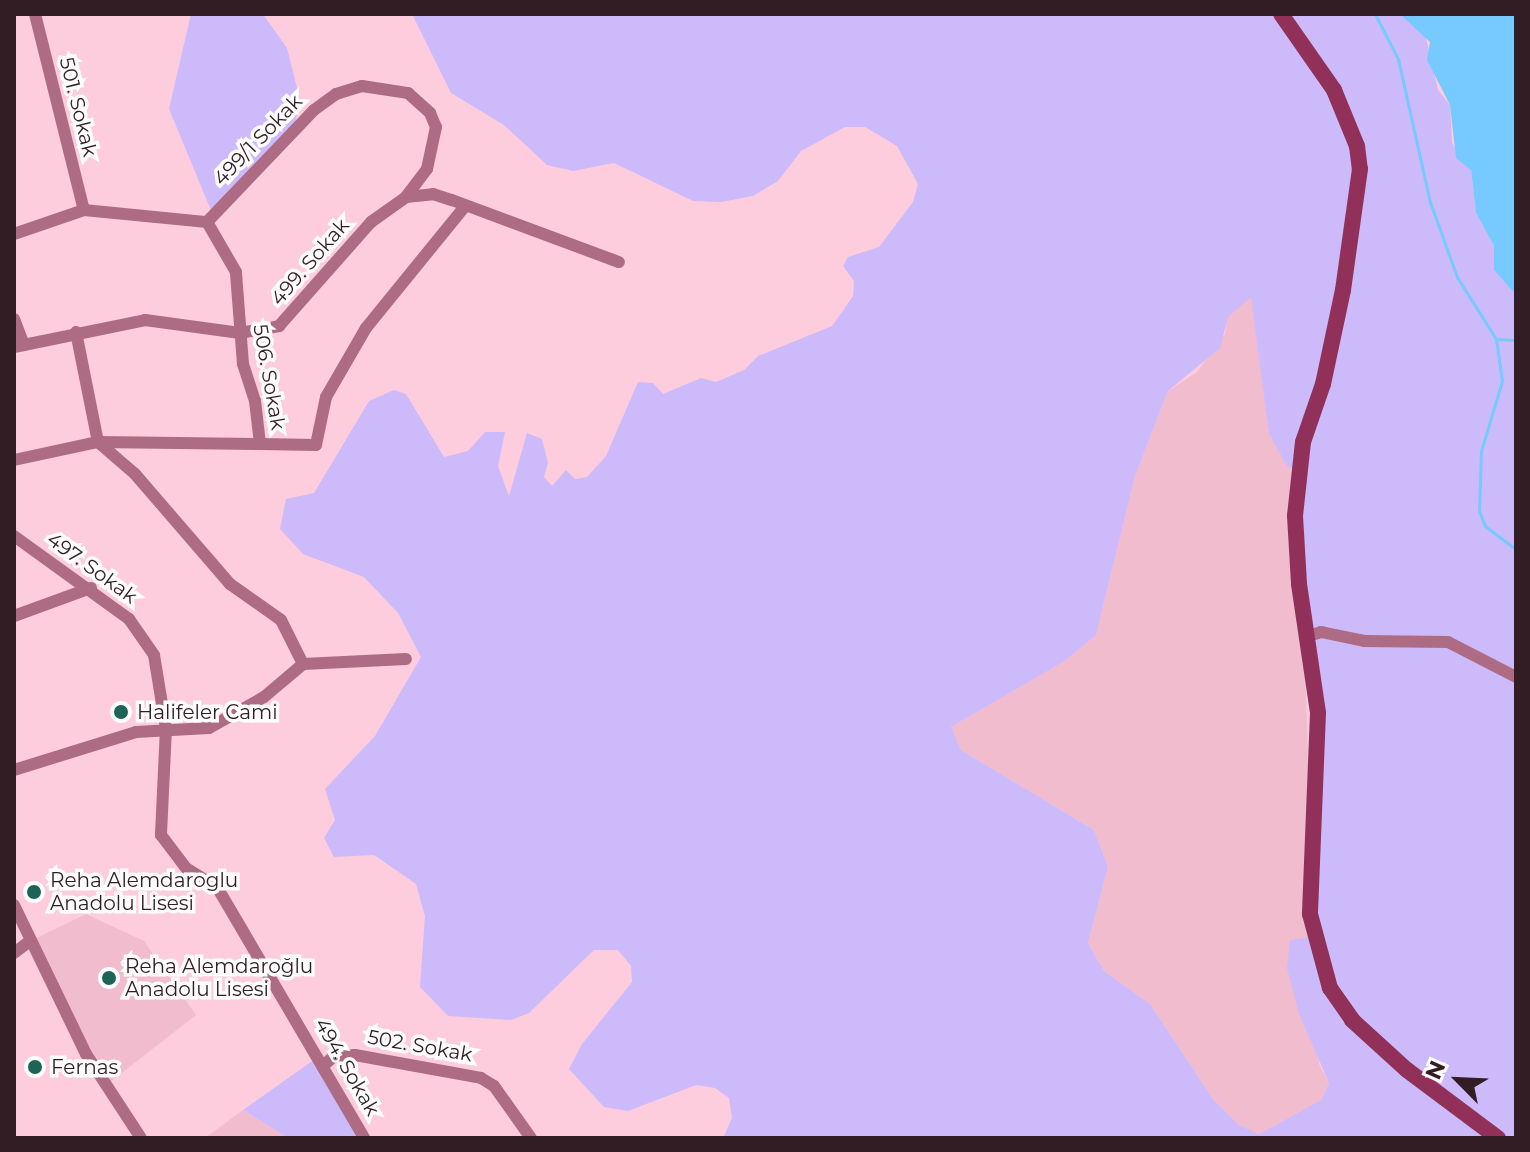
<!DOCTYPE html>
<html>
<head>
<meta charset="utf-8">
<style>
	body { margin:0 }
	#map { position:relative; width:1530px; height:1152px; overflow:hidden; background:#fdcddd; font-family:Montserrat,sans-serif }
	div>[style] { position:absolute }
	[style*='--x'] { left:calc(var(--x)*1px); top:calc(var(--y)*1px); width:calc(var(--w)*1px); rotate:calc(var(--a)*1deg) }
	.built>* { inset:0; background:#f1bccd }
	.green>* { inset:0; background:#cdbafb }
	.water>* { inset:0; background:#76caff }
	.stream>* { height:3px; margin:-1.5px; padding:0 1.5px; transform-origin:1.5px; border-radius:1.5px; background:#76caff }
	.street>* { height:12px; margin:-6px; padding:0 6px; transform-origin:6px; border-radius:6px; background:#ae6c84 }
	.secondary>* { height:16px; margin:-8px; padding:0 8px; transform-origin:8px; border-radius:8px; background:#91315a }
	.dots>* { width:22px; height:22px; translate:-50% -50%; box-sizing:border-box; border:4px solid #fdfdfd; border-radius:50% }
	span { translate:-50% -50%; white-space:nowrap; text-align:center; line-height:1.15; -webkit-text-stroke:7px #fdfdfd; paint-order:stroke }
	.street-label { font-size:20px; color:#321d24 }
	.poi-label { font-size:20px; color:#321d24 }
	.left { translate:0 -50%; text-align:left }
	.frame { position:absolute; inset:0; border:16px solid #321d24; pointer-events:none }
	.north { position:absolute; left:1418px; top:1040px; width:80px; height:80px; -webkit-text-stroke:6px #fdfdfd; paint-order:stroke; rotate:294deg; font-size:22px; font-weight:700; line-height:32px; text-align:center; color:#321d24 }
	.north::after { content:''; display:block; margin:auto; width:28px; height:36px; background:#321d24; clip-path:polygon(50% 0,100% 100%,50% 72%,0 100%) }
</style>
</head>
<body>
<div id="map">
	<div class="built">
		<div style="clip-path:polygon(1252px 296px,1269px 434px,1286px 465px,1298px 474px,1319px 1064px,1329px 1083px,1321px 1100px,1259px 1134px,1239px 1125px,1213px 1099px,1150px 1004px,1104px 971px,1088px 943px,1108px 867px,1094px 830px,961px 750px,951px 727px,1065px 661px,1096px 635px,1135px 476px,1168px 391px,1197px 372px,1225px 334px,1227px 317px)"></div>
		<div style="clip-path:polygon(86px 914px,144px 941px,196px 1015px,105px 1086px,30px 941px)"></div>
		<div style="clip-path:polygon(243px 1110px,288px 1138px,205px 1138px)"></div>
	</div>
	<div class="green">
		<div style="clip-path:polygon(191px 14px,263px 14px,287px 48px,300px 100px,294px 129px,213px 215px,169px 109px)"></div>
		<div style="clip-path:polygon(evenodd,412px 14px,1400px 14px,1425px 34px,1438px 90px,1450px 105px,1452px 143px,1471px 170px,1476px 213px,1494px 246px,1494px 270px,1516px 295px,1516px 1138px,723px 1138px,732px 1118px,729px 1098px,715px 1088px,696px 1085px,628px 1111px,604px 1107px,569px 1069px,582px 1044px,632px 982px,631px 966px,618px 950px,594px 950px,529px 1013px,511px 1020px,448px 1016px,420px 987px,425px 916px,416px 884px,374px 855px,334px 857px,324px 838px,335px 820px,325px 789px,375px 736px,421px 657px,398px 613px,364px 577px,303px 554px,280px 529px,286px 499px,314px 493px,369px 401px,394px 390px,406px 394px,444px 457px,468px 451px,485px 432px,505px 432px,498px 466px,509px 496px,527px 433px,542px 439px,548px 463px,544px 477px,552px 486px,566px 470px,575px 479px,587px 477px,606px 456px,638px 382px,653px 383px,663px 394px,701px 378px,716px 382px,744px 370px,758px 356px,832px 326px,853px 296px,854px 281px,843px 266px,848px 257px,879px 247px,913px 202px,918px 184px,897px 146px,865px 127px,845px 127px,801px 151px,778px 181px,753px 196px,721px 202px,693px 201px,614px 163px,573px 171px,547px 165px,504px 125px,451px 93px,412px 14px,1251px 297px,1269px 434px,1286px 465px,1298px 474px,1308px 636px,1315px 799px,1314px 937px,1290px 940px,1287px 968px,1299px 1014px,1329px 1083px,1321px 1100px,1259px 1134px,1239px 1125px,1213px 1099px,1150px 1004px,1104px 971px,1088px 943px,1108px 867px,1094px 830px,961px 750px,951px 727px,1065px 661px,1096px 635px,1135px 476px,1168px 391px,1220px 348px,1228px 317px,1251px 297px)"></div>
		<div style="clip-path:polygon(318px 1057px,360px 1138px,288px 1138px,243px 1110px)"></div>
	</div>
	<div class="water">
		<div style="clip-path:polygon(1400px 14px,1516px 14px,1516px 295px,1494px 270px,1494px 246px,1476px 213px,1471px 170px,1456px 158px,1450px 105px,1427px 60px,1430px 42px)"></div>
	</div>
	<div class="stream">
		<div style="--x:1375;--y:14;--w:51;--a:62.9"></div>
		<div style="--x:1398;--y:59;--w:147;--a:77.4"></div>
		<div style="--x:1430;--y:202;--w:80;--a:70.2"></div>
		<div style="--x:1457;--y:277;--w:73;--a:57.8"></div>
		<div style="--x:1496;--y:339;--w:42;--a:81.9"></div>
		<div style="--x:1502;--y:381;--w:73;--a:106.7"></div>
		<div style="--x:1481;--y:451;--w:60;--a:91.9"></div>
		<div style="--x:1479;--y:511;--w:16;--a:68"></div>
		<div style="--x:1485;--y:526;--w:39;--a:37"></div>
		<div style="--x:1496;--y:339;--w:20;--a:3"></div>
	</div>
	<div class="street">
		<div style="--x:35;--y:14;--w:202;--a:76"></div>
		<div style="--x:207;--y:222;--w:155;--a:-46.3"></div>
		<div style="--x:314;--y:110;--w:27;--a:-36"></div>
		<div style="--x:336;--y:94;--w:27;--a:-17"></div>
		<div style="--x:362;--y:86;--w:47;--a:8.7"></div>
		<div style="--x:408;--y:93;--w:30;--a:42"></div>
		<div style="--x:430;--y:113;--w:15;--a:67"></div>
		<div style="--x:436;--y:127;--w:43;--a:102.1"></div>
		<div style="--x:427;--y:169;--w:35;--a:127"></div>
		<div style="--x:14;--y:234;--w:74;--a:-18.9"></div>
		<div style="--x:84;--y:210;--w:124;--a:5.6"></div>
		<div style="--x:14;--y:319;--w:28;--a:69"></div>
		<div style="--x:76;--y:332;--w:112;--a:78.7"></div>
		<div style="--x:98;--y:442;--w:49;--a:40.9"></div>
		<div style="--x:135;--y:474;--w:145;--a:49.2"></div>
		<div style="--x:230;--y:584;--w:62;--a:35.2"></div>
		<div style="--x:281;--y:620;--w:49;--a:63.4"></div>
		<div style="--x:14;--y:347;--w:134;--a:-11.6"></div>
		<div style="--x:145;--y:320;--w:96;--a:7.8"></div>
		<div style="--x:240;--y:333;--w:40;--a:-10"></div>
		<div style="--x:279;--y:326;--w:139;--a:-48.5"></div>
		<div style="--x:371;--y:222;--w:43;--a:-35.5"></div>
		<div style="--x:406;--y:197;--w:27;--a:-6"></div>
		<div style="--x:433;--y:194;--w:20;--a:18"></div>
		<div style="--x:452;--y:200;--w:178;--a:20.4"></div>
		<div style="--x:260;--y:444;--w:56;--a:1"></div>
		<div style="--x:316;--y:445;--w:49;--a:-78.2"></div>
		<div style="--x:326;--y:397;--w:80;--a:-59.9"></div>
		<div style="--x:366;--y:328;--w:157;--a:-50.9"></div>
		<div style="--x:14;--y:460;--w:86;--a:-12.1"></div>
		<div style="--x:98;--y:442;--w:162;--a:0.7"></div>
		<div style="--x:260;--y:444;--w:43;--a:-96.6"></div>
		<div style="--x:255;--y:401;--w:39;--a:-108"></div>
		<div style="--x:243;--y:364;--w:92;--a:-94.4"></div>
		<div style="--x:236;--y:272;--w:58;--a:-120.1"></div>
		<div style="--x:14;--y:536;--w:142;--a:35.8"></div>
		<div style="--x:129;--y:619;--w:44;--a:55.2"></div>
		<div style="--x:154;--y:655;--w:74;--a:80.7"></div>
		<div style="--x:166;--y:728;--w:107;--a:92.7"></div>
		<div style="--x:161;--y:835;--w:41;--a:52.9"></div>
		<div style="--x:186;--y:868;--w:36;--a:32"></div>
		<div style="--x:217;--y:887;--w:291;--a:59.6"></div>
		<div style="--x:14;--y:616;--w:82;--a:-20"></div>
		<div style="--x:1308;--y:636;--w:14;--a:-17"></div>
		<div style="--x:1321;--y:632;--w:44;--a:11.8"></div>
		<div style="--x:1364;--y:641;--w:84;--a:0.7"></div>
		<div style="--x:1448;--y:642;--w:76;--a:27.2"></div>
		<div style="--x:14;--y:770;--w:128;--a:-17.3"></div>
		<div style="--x:136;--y:732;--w:73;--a:-3.1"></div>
		<div style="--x:209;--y:728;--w:63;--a:-29.4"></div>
		<div style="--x:264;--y:697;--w:51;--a:-40.2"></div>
		<div style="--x:303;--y:664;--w:103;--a:-2.8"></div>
		<div style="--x:14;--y:905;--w:165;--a:64.2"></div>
		<div style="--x:86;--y:1054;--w:100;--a:56.8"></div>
		<div style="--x:14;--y:953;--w:20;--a:-37"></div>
		<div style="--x:323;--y:1066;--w:13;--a:-42"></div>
		<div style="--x:333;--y:1057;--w:22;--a:-5"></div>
		<div style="--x:355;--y:1055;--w:128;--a:10.3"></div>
		<div style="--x:481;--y:1078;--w:15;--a:32"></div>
		<div style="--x:494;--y:1086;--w:64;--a:54.6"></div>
	</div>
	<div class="secondary">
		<div style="--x:1281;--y:14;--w:93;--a:55.1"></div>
		<div style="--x:1334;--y:90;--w:61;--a:67.7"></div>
		<div style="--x:1357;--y:146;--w:23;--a:83"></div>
		<div style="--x:1360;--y:169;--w:122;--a:98"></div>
		<div style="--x:1343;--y:290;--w:96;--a:102"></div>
		<div style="--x:1323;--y:384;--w:61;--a:109"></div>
		<div style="--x:1303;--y:442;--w:74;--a:96.2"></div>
		<div style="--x:1295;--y:516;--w:68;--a:86.6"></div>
		<div style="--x:1299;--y:584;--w:130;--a:81.6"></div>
		<div style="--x:1318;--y:713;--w:201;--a:92.3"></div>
		<div style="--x:1310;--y:914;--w:77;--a:74.9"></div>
		<div style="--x:1330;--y:988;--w:39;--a:55"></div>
		<div style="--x:1352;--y:1020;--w:74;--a:42.3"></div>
		<div style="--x:1407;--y:1070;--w:114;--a:36.8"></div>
	</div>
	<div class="dots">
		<div style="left:121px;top:712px;background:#1d6356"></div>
		<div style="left:34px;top:892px;background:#1d6356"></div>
		<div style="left:109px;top:978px;background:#1d6356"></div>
		<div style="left:35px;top:1067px;background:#1d6356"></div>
	</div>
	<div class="street-label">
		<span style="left:78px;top:107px;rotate:76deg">501. Sokak</span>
		<span style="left:258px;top:140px;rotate:-46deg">499/1 Sokak</span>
		<span style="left:310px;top:262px;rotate:-49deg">499. Sokak</span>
		<span style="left:269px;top:377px;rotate:80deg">506. Sokak</span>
		<span style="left:92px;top:568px;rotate:36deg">497. Sokak</span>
		<span style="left:420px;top:1046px;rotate:10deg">502. Sokak</span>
		<span style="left:347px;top:1067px;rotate:60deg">494. Sokak</span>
	</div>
	<div class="poi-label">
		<span class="left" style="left:137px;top:712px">Halifeler Cami</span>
		<span class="left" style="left:50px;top:892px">Reha Alemdaroglu<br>Anadolu Lisesi</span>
		<span class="left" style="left:125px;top:978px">Reha Alemdaroğlu<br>Anadolu Lisesi</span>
		<span class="left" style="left:51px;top:1067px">Fernas</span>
	</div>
	<div class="frame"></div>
	<div class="north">N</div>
</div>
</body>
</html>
